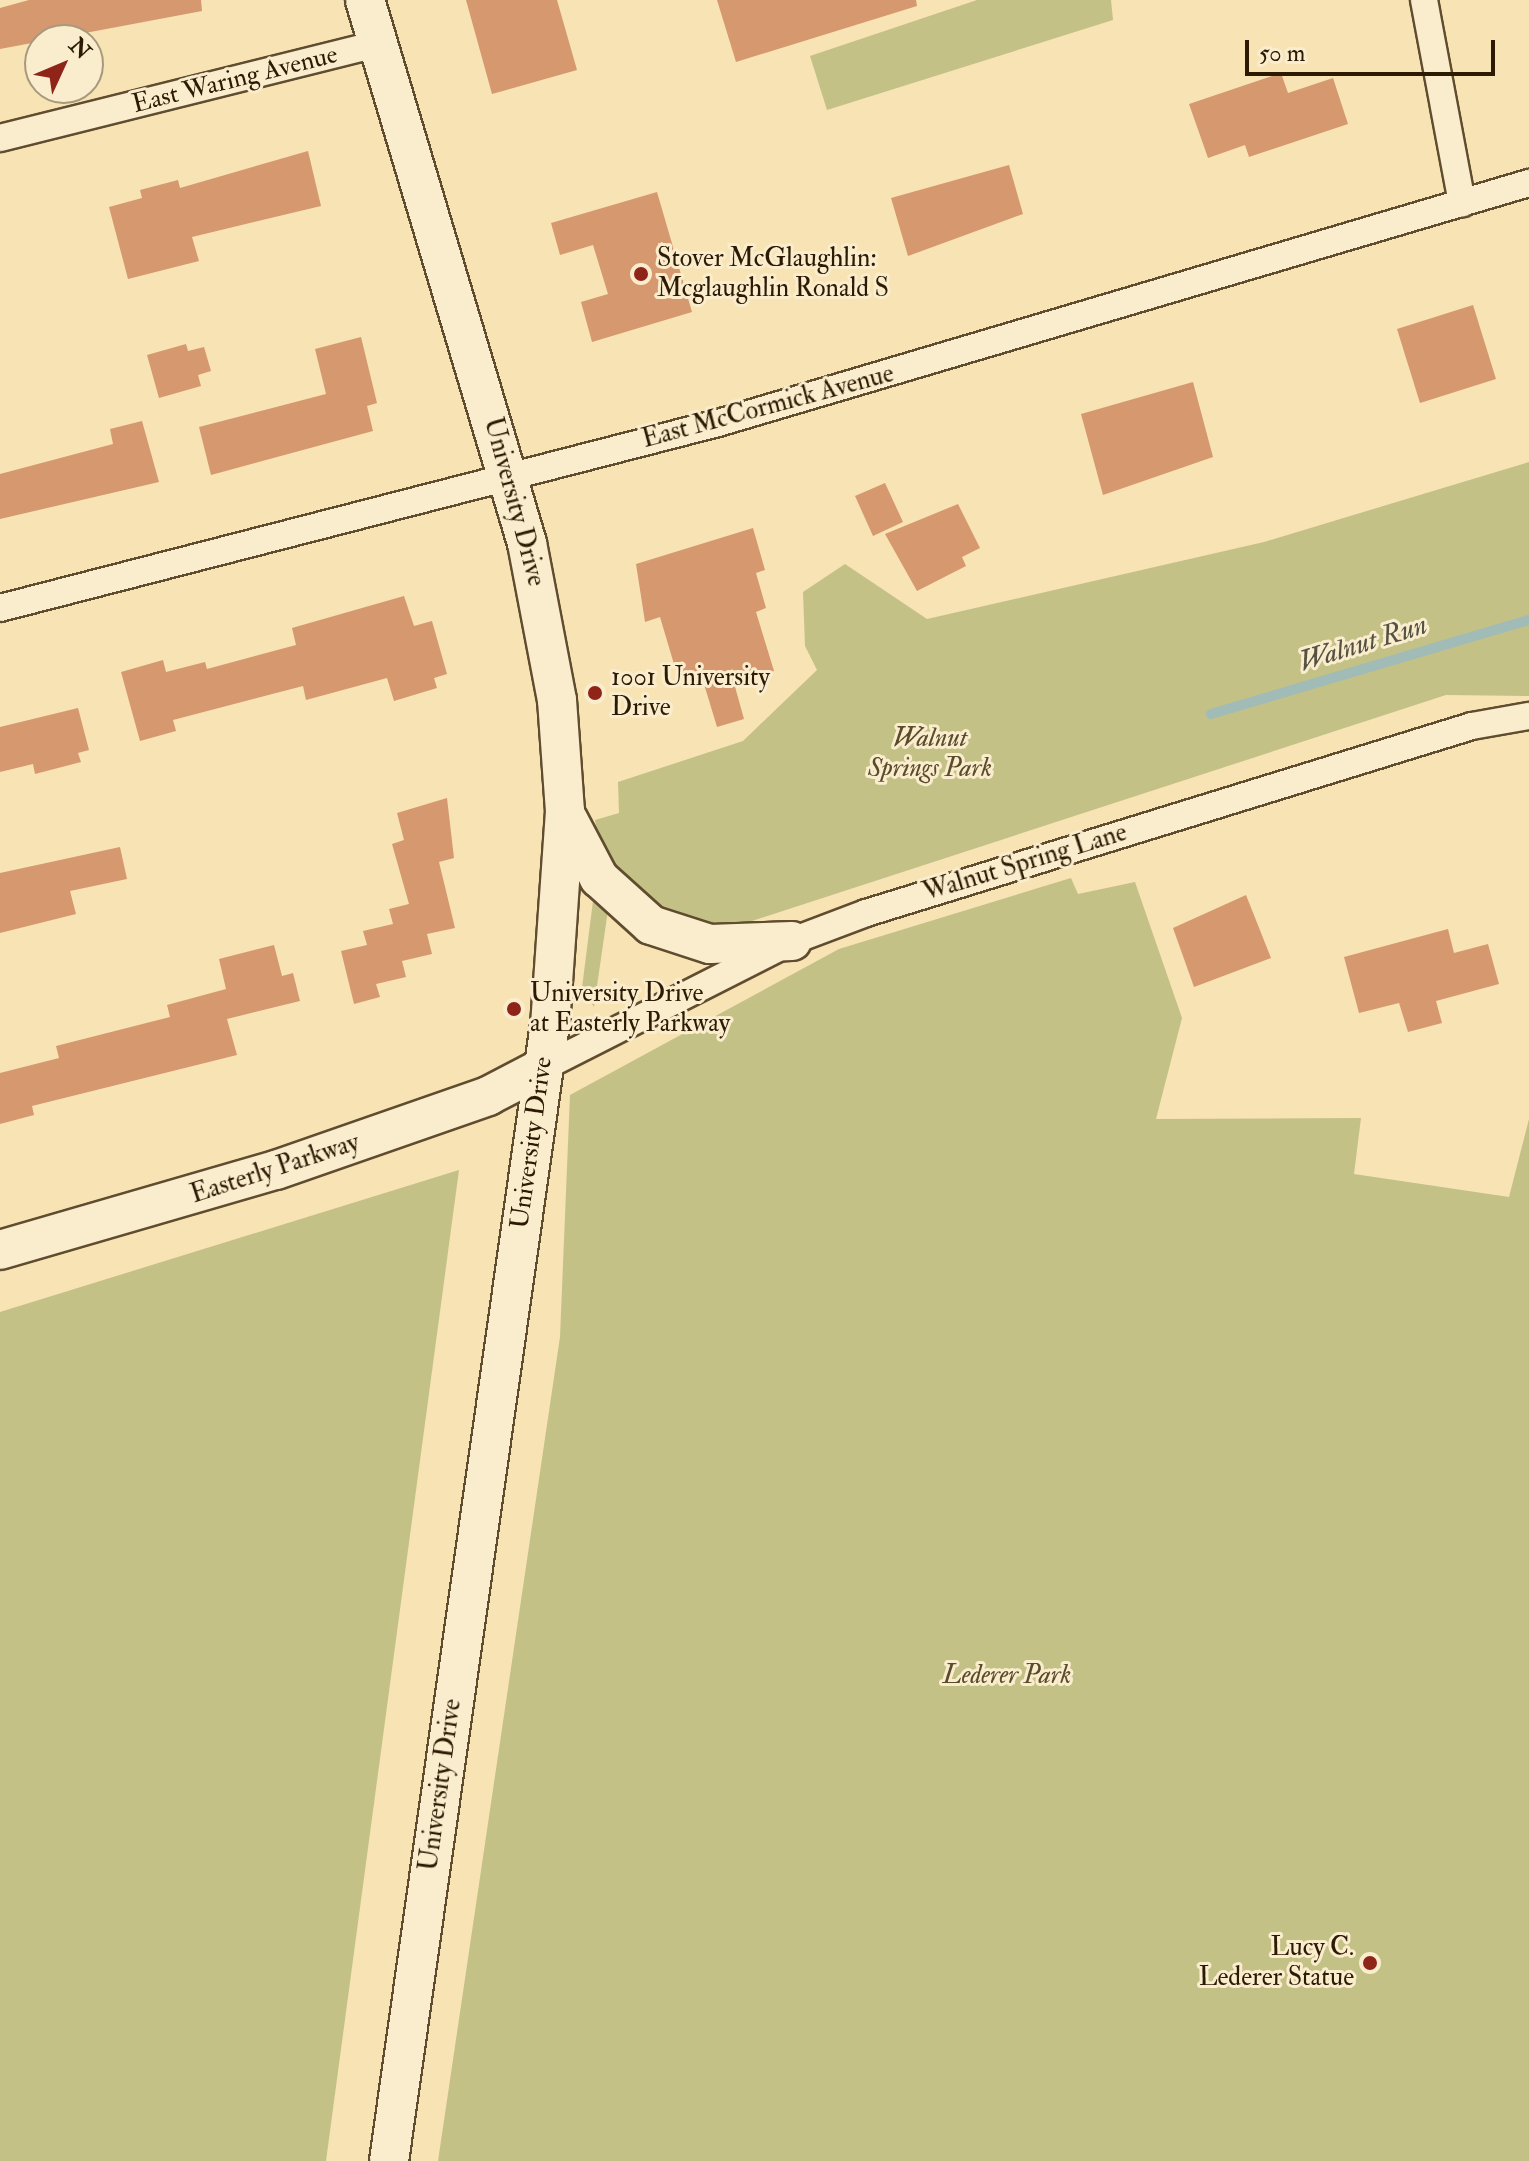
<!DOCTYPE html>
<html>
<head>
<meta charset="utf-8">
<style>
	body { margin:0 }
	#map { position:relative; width:1529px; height:2161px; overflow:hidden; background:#f7e3b3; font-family:"IM FELL Double Pica",serif }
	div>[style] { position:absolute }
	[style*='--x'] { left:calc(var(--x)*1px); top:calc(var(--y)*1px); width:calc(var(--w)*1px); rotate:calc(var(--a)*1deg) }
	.green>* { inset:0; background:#c4c187 }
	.stream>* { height:10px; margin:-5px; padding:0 5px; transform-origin:5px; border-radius:5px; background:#a1bbb7 }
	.building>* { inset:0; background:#d6986f }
	.roads { filter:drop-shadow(2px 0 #604c2f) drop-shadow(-2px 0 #604c2f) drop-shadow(0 2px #604c2f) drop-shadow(0 -2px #604c2f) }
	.street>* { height:26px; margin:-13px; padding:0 13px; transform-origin:13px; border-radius:13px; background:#faedce }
	.secondary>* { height:38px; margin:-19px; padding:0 19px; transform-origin:19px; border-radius:19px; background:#faedce }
	.dots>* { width:22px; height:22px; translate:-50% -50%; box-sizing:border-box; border:4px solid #faedce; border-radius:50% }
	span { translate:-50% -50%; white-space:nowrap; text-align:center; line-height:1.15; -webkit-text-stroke:6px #faedce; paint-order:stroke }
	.street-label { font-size:26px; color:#2d1a03 }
	.poi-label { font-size:26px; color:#2d1a03 }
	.left { translate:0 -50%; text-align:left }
	.right { translate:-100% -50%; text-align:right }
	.park-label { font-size:26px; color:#5a4c2b; font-style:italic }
	.water-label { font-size:28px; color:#565242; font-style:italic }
	.north { position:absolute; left:24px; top:24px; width:80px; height:80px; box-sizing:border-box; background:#faedce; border:2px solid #a8997d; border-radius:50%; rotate:46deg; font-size:22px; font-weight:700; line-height:32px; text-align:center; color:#2d1a03 }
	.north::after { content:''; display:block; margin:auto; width:28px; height:36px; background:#8f2418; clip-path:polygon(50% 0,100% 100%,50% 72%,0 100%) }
	.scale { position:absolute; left:1245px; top:40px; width:250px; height:36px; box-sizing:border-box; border:4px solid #2d1a03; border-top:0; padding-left:10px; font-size:24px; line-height:28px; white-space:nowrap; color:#2d1a03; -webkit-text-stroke:6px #faedce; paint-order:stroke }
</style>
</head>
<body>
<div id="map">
	<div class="green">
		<div style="clip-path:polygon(977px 0,1111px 0,1113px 20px,827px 110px,810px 56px)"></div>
		<div style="clip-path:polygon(1529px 462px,1529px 696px,1446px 695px,749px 922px,695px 927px,671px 918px,602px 857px,595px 820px,619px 813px,618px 782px,743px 741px,817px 670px,805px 646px,803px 592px,845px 564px,927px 619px,1264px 542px)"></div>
		<div style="clip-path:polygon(1071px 878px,1078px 894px,1135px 882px,1182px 1018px,1156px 1119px,1361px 1118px,1354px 1174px,1509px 1197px,1529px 1119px,1529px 2161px,438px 2161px,560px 1337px,570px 1095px,839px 949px)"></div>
		<div style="clip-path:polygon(594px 893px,609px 903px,594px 1007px,582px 988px)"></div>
		<div style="clip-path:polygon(459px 1170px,326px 2161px,0 2161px,0 1312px)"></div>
	</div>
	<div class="stream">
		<div style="--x:1211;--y:714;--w:332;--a:-16.5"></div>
	</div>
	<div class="building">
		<div style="clip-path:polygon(29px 0,201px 0,202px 11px,0 49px,0 8px)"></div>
		<div style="clip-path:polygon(466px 0,557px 0,577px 70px,492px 94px)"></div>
		<div style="clip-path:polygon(717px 0,916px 0,917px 6px,736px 62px)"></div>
		<div style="clip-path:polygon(1281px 73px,1288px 93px,1333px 78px,1348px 124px,1249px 157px,1245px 145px,1208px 158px,1189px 104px)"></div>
		<div style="clip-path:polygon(308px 151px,321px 206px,192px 237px,199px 261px,128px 279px,109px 207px,142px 198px,140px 190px,178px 180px,180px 188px)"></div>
		<div style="clip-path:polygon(1009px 165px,1023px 214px,908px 256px,891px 198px)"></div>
		<div style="clip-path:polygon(657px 192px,692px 312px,592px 342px,581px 302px,608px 294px,593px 245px,560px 255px,551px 223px)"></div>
		<div style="clip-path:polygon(1473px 305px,1496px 379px,1420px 403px,1397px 329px)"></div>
		<div style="clip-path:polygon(361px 337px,377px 403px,367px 406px,373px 431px,211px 475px,199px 427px,326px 394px,315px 349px)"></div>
		<div style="clip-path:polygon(186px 344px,188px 351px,204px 347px,211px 371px,198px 375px,201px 386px,159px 398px,147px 355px)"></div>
		<div style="clip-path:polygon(1193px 382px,1213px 457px,1103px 495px,1081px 414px)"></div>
		<div style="clip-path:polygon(142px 421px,159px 482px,0 519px,0 474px,113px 444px,110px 429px)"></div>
		<div style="clip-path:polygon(885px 483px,903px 522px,873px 536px,855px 496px)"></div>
		<div style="clip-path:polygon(958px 504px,980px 548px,962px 557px,966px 566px,917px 591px,885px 534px)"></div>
		<div style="clip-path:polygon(753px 528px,765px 570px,756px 573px,766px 608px,756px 612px,774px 671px,734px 683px,744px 719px,717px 727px,701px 674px,679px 681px,660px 617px,645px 622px,636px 564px)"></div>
		<div style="clip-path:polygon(404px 596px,414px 626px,432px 621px,447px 674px,434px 678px,437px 688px,394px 701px,387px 678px,306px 700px,303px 686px,173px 720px,176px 731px,140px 741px,121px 672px,163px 660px,166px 672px,205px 662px,207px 669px,296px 645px,292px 628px)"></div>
		<div style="clip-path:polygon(78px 708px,89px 750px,78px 753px,81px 762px,35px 774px,33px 764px,0 772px,0 727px)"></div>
		<div style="clip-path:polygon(447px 798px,454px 858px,439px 862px,455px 928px,427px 934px,432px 954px,402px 961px,406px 977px,376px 984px,380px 997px,354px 1004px,341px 951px,367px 945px,363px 931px,393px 924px,389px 909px,409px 904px,392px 844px,404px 840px,397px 813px)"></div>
		<div style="clip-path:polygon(120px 847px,127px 879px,70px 891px,76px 914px,0 933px,0 873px)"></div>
		<div style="clip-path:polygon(1246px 895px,1271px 958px,1194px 987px,1173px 928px)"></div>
		<div style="clip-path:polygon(1448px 929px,1454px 953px,1488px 944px,1499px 984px,1436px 1001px,1442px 1023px,1408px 1032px,1399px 1003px,1359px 1013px,1344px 957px)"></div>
		<div style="clip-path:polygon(274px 945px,282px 976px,293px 973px,300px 1001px,227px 1019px,237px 1055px,32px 1106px,34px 1115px,0 1124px,0 1073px,59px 1058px,56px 1046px,170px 1017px,167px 1005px,226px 989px,219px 959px)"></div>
	</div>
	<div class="roads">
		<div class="street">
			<div style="--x:1424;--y:0;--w:207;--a:79.4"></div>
			<div style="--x:0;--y:138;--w:389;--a:-14"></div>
			<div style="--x:0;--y:608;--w:741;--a:-14.45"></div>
			<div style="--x:718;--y:423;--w:846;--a:-16.49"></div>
			<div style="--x:542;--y:1068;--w:280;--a:-26.9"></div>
			<div style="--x:792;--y:941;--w:79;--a:-20.7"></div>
			<div style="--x:866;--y:913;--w:634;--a:-17.15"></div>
			<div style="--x:1472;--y:726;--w:58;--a:-10"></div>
		</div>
		<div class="secondary">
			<div style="--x:365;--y:0;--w:567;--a:73.39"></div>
			<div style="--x:527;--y:543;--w:160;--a:79.2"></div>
			<div style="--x:557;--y:700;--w:111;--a:85.9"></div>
			<div style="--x:565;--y:811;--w:214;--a:94"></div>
			<div style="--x:550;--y:1024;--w:1148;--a:98.06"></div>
			<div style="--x:568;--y:819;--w:67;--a:62.3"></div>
			<div style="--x:599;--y:878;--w:70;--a:42.1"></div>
			<div style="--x:651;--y:925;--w:62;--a:17.9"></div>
			<div style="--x:710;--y:944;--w:82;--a:-2.1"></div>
			<div style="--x:0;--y:1250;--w:287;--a:-16.2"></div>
			<div style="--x:276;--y:1170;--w:225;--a:-19.2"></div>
			<div style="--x:488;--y:1096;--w:61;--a:-27.4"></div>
		</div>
	</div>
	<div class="dots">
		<div style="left:641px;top:274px;background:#8f2418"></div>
		<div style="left:595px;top:693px;background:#8f2418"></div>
		<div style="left:514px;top:1009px;background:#8f2418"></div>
		<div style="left:1370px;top:1963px;background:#8f2418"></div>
	</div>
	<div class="street-label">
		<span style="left:235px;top:80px;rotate:-14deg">East Waring Avenue</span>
		<span style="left:768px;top:407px;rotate:-15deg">East McCormick Avenue</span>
		<span style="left:514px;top:502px;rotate:75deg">University Drive</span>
		<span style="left:1025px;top:863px;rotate:-17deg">Walnut Spring Lane</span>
		<span style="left:532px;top:1143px;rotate:-82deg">University Drive</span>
		<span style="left:275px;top:1169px;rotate:-18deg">Easterly Parkway</span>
		<span style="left:441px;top:1785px;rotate:-82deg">University Drive</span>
	</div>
	<div class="poi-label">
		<span class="left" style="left:657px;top:274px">Stover McGlaughlin:<br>Mcglaughlin Ronald S</span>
		<span class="left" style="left:611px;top:693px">1001 University<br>Drive</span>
		<span class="left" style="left:530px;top:1009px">University Drive<br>at Easterly Parkway</span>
		<span class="right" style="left:1354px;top:1963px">Lucy C.<br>Lederer Statue</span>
	</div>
	<div class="park-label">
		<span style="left:930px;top:754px">Walnut<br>Springs Park</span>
		<span style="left:1007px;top:1676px">Lederer Park</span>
	</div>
	<div class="water-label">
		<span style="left:1363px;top:644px;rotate:-17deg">Walnut Run</span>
	</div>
	<div class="north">N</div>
	<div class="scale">50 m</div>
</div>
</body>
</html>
